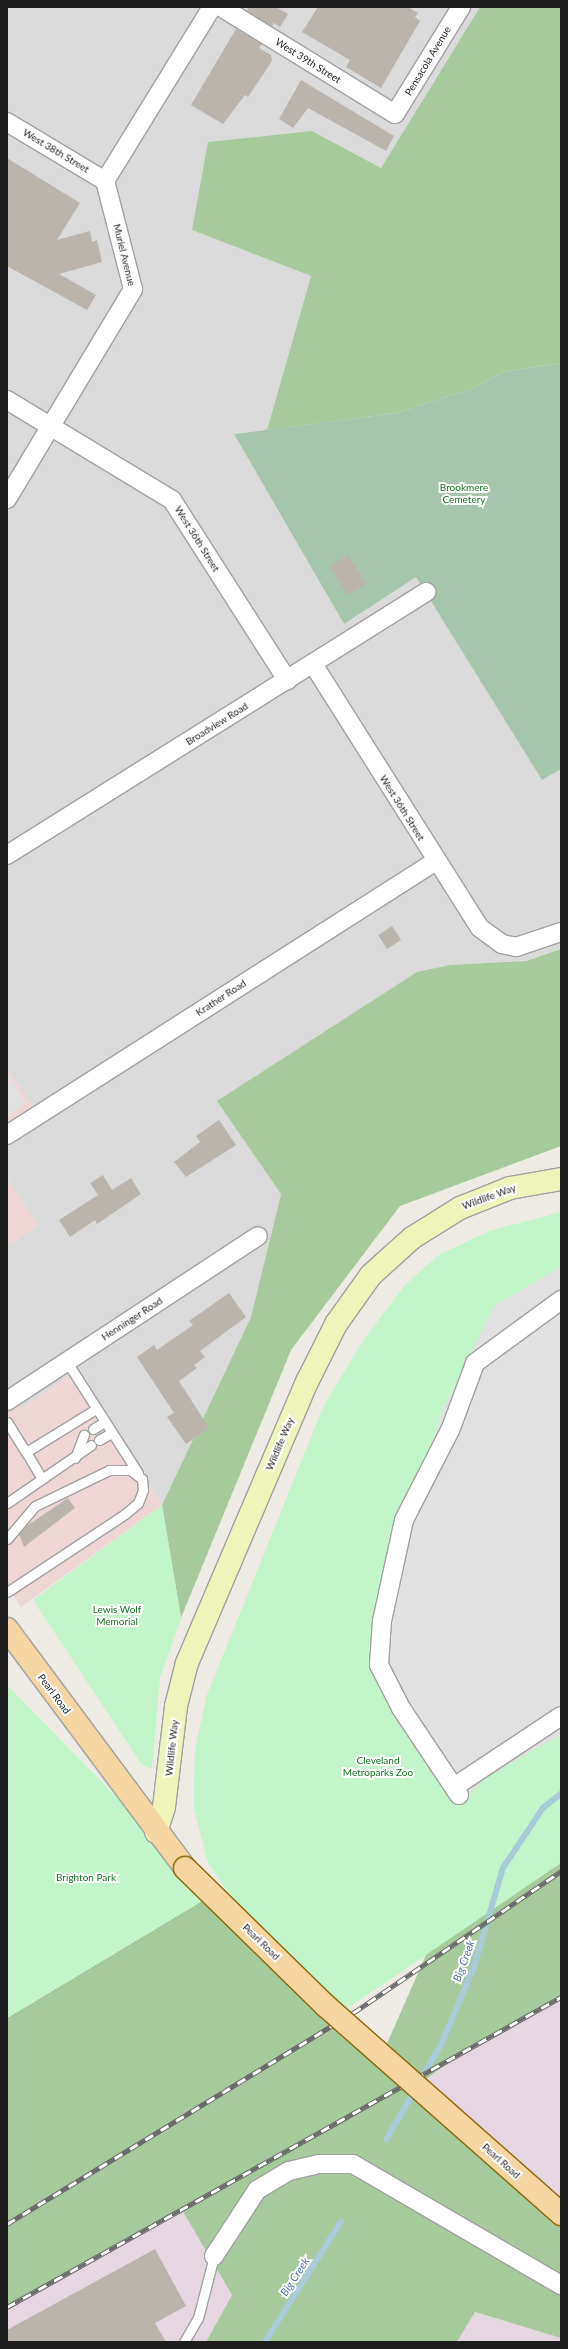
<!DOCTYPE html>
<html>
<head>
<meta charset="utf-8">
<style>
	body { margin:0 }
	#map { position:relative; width:568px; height:2349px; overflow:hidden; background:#eeebe4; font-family:Lato,sans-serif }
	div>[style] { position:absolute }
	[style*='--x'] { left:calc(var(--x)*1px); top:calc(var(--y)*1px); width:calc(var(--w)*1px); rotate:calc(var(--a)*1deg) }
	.residential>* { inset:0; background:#dbdada }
	.commercial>* { inset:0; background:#eed6d4 }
	.industrial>* { inset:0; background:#e6d6e2 }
	.forest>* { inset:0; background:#a6ca9b }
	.cemetery>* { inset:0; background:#a6c5ad }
	.park>* { inset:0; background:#c3f5ca }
	.parking>* { inset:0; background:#e1e1e1 }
	.stream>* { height:5.5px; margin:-2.75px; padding:0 2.75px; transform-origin:2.75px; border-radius:2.75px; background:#a7cbd9 }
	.building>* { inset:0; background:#bab4ad }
	.roads { filter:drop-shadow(1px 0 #a1a1a1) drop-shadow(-1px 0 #a1a1a1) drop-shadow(0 1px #a1a1a1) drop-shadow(0 -1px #a1a1a1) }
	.lane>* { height:9px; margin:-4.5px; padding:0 4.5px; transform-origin:4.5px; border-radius:4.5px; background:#fff }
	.street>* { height:18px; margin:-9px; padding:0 9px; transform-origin:9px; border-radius:9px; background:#fff }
	.secondary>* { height:22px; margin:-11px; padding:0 11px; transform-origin:11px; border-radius:11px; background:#eff5ba }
	.primary>* { height:22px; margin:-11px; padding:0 11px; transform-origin:11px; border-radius:11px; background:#f5d5a1 }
	.rail>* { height:4.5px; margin-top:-2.25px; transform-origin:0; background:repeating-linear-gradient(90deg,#fff 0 9px,#6b6b6b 0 18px); box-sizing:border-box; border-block:1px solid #6b6b6b }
	.bridges { filter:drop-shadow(1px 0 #8c680a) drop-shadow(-1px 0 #8c680a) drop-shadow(0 1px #8c680a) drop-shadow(0 -1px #8c680a) }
	.primary-bridge>* { height:22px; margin:-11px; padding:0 11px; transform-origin:11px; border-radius:11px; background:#f5d5a1 }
	span { translate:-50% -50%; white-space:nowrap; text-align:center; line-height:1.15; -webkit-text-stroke:4px #fff; paint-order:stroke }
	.street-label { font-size:10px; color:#1d1d1d }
	.park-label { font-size:10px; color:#137420 }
	.water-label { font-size:11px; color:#5077a6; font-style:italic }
	.frame { position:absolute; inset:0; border:8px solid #1d1d1d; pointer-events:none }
</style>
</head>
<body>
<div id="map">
	<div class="residential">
		<div style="clip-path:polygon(7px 7px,480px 7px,381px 168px,312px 131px,192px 230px,311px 276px,267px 430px,234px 434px,344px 624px,416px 576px,542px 780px,561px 769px,561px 949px,526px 961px,450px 965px,218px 1101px,281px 1194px,251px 1317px,162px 1505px,79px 1369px,22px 1409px,7px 1390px,7px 1246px,38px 1225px,7px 1178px,7px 1124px,33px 1107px,7px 1068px)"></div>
	</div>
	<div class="commercial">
		<div style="clip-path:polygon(7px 1068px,33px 1107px,7px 1124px)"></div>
		<div style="clip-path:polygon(7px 1178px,38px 1225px,7px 1246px)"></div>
		<div style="clip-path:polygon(79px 1369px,162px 1505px,21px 1607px,7px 1586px,7px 1390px,22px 1409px)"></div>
	</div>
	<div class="industrial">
		<div style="clip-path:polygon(561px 1997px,561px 2214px,417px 2086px,462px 2052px)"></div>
		<div style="clip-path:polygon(182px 2210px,232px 2295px,206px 2342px,7px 2342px,7px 2307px)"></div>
		<div style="clip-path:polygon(475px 2312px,561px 2338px,561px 2342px,457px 2342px)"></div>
	</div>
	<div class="forest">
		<div style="clip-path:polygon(480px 7px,561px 7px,561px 363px,502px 372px,474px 388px,396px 413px,267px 430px,311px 276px,192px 230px,208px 142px,312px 131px,381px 168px)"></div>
		<div style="clip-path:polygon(561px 949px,561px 1146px,400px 1206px,291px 1350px,181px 1618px,162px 1505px,251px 1317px,281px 1194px,217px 1101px,417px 972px,450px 965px,526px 961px)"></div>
		<div style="clip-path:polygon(561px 1794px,561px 1997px,462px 2052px,417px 2086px,561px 2214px,561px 2338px,475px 2312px,457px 2342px,206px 2342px,232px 2295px,182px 2210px,7px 2307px,7px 2018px,212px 1895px,382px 2055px,469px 1857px)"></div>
	</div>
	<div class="cemetery">
		<div style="clip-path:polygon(561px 363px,561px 769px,542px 780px,416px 577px,344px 624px,234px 434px,396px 413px,474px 388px,502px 372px)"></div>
	</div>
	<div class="park">
		<div style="clip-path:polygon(561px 1212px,561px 1863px,345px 2010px,236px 1903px,208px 1863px,194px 1809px,194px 1778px,195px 1749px,206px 1697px,324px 1405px,364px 1339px,404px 1286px,437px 1256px,489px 1231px)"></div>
		<div style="clip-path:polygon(162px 1505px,181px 1618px,160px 1678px,152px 1769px,142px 1765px,33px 1600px)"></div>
		<div style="clip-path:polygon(7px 1685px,212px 1895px,7px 2018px)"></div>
	</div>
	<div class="parking">
		<div style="clip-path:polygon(7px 1072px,26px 1103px,7px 1117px)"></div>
		<div style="clip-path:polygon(561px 1267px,561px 1734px,484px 1779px,459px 1806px,386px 1699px,394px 1575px,441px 1414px,494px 1306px)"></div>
	</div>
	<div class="stream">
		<div style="--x:419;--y:2082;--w:43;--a:-59.3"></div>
		<div style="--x:441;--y:2045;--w:85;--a:-67.1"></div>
		<div style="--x:474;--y:1967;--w:103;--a:-73.7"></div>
		<div style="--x:503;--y:1868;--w:72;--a:-56.3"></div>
		<div style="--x:543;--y:1808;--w:23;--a:-38"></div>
		<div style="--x:386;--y:2140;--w:58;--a:-59.9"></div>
		<div style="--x:265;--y:2342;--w:142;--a:-57.7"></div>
	</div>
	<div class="building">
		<div style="clip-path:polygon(249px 7px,276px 7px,288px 14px,280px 27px,274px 23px,272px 26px,247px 11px)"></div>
		<div style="clip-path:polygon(318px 7px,408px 7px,418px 13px,415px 17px,420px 21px,381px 88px,346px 67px,350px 60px,302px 32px)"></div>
		<div style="clip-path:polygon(236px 29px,262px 44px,259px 48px,271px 55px,272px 61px,248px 97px,245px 95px,223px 124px,191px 105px)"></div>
		<div style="clip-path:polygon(301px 80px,394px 136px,386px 151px,308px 108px,293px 128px,279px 119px)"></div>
		<div style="clip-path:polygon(7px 158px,80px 203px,57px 240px,90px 231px,92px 242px,97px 240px,102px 262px,59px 274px,96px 295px,87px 310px,7px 266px)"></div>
		<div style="clip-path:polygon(348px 555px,366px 584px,347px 595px,330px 566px)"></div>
		<div style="clip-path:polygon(392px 926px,401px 940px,387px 949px,378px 935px)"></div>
		<div style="clip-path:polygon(219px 1120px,236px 1145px,186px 1177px,174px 1162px,200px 1142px,196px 1136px)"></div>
		<div style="clip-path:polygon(103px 1175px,112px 1190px,131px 1178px,141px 1194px,97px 1224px,95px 1220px,70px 1237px,59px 1220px,98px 1195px,90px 1183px)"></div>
		<div style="clip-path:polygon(229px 1293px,246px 1317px,200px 1351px,205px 1357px,194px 1365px,197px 1368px,179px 1381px,209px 1428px,186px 1444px,167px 1417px,174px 1413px,137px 1357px,154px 1345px,157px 1350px,193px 1325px,189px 1321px)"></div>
		<div style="clip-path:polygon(68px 1498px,75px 1508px,24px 1547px,19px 1534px,25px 1527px)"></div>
		<div style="clip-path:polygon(155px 2249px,186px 2306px,155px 2323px,166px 2342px,7px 2342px,7px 2330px)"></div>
	</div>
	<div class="roads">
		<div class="lane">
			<div style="--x:67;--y:1362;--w:132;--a:57.4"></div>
			<div style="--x:7;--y:1422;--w:36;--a:58"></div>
			<div style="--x:26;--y:1452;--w:82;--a:-31.6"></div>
			<div style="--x:93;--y:1429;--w:13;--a:-32"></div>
			<div style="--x:99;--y:1440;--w:14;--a:-30"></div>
			<div style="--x:26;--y:1452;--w:31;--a:59"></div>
			<div style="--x:75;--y:1458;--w:25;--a:-69"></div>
			<div style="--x:7;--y:1503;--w:102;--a:-34.6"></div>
			<div style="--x:7;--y:1539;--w:43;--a:-49.7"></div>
			<div style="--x:35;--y:1506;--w:82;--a:-25.9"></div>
			<div style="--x:109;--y:1470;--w:21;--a:0"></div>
			<div style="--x:130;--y:1470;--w:15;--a:37"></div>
			<div style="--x:142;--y:1479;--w:11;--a:85"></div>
			<div style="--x:143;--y:1490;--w:14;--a:111"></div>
			<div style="--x:138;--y:1503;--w:17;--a:140"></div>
			<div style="--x:125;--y:1514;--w:141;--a:146.5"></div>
			<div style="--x:184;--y:2342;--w:28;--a:-60"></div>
			<div style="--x:198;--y:2318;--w:64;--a:-75.5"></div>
		</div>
		<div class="street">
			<div style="--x:221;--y:7;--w:204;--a:31.6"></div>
			<div style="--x:395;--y:114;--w:126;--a:-58.3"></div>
			<div style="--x:7;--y:122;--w:114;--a:31"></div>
			<div style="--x:7;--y:400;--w:193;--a:31.2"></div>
			<div style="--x:172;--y:500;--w:214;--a:57.4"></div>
			<div style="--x:7;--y:499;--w:245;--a:-59"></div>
			<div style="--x:133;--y:289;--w:112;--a:-104.5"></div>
			<div style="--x:105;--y:181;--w:204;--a:-58.4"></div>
			<div style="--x:313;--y:664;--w:312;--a:57.7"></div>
			<div style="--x:480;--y:928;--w:27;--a:36"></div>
			<div style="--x:502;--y:944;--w:14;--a:12"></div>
			<div style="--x:516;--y:947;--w:47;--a:-18.4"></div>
			<div style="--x:7;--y:855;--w:495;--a:-32.1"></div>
			<div style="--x:7;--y:1135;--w:509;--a:-32.57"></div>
			<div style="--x:7;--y:1401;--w:300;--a:-33.3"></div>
			<div style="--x:454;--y:1787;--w:128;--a:-33.6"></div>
			<div style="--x:459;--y:1795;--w:105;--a:-123.7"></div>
			<div style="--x:401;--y:1708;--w:48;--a:-117.1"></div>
			<div style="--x:379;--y:1665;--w:44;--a:-86.1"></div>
			<div style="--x:382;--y:1621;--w:103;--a:-77.7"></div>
			<div style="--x:404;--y:1520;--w:103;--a:-62.9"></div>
			<div style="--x:451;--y:1428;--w:69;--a:-69.7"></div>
			<div style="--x:475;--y:1363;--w:107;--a:-36.2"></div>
			<div style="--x:214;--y:2256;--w:79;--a:-56.9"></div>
			<div style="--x:257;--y:2190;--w:37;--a:-31"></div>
			<div style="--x:289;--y:2171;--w:31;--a:-13"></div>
			<div style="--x:319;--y:2164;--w:34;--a:0"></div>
			<div style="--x:353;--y:2164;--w:241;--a:30.2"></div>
		</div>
		<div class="secondary">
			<div style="--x:156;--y:1832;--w:26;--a:-72"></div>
			<div style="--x:164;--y:1807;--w:102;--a:-83.2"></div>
			<div style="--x:176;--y:1706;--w:44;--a:-75.7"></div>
			<div style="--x:187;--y:1663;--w:306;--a:-66.9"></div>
			<div style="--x:307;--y:1382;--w:65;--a:-63.4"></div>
			<div style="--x:336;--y:1324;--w:60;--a:-54.5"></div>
			<div style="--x:371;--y:1275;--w:55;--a:-42.1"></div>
			<div style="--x:412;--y:1238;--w:57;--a:-32"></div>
			<div style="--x:460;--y:1208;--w:54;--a:-21.8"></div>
			<div style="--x:510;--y:1188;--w:52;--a:-10"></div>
		</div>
		<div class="primary">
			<div style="--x:7;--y:1629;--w:298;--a:53.3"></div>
		</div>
	</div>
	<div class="rail">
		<div style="--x:7;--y:2224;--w:405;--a:-31.4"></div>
		<div style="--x:353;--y:2013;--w:252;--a:-34.3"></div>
		<div style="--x:7;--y:2307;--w:635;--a:-29.23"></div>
	</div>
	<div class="bridges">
		<div class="primary-bridge">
			<div style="--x:185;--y:1868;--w:197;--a:44.4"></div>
			<div style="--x:326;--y:2006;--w:314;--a:41.5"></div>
		</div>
	</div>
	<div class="street-label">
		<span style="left:308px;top:61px;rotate:32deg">West 39th Street</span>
		<span style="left:428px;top:61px;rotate:-59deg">Pensacola Avenue</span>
		<span style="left:56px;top:151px;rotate:31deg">West 38th Street</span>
		<span style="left:124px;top:255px;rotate:76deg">Muriel Avenue</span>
		<span style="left:197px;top:539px;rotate:58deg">West 36th Street</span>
		<span style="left:217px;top:724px;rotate:-32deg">Broadview Road</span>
		<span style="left:402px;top:808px;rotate:58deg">West 36th Street</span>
		<span style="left:221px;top:998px;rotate:-33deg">Krather Road</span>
		<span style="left:489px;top:1197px;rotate:-20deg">Wildlife Way</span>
		<span style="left:132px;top:1319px;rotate:-33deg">Henninger Road</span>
		<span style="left:280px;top:1444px;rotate:-67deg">Wildlife Way</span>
		<span style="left:54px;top:1694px;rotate:53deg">Pearl Road</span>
		<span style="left:172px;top:1748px;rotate:-84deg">Wildlife Way</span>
		<span style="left:261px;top:1942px;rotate:44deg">Pearl Road</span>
		<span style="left:501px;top:2161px;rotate:42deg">Pearl Road</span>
	</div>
	<div class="park-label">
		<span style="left:464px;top:493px">Brookmere<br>Cemetery</span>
		<span style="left:117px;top:1615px">Lewis Wolf<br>Memorial</span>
		<span style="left:378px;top:1766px">Cleveland<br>Metroparks Zoo</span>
		<span style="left:86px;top:1878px">Brighton Park</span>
	</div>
	<div class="water-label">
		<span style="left:464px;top:1961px;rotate:-70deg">Big Creek</span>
		<span style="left:295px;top:2277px;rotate:-57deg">Big Creek</span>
	</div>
	<div class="frame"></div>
</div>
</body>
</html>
